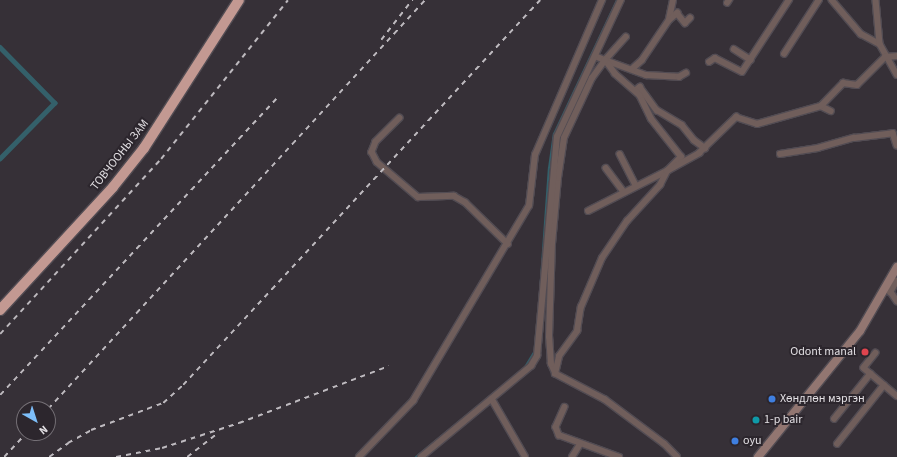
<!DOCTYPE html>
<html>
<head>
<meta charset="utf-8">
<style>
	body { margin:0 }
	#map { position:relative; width:897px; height:457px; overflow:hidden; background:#363037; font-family:"Source Sans 3",sans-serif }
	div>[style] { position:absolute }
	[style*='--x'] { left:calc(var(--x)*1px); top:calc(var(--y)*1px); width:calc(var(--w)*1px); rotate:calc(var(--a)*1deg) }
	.stream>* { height:1.5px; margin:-0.75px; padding:0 0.75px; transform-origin:0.75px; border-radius:0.75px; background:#34606a }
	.canal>* { height:4.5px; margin:-2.25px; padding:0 2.25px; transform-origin:2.25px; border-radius:2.25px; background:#34606a }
	.roads { filter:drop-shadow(1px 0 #524c53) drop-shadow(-1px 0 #524c53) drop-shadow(0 1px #524c53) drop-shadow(0 -1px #524c53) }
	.street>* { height:5.5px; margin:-2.75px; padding:0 2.75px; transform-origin:2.75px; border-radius:2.75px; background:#705e5b }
	.secondary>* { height:8px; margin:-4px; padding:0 4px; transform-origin:4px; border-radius:4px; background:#927671 }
	.highway>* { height:10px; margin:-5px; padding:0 5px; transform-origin:5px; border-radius:5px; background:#c39992 }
	.rail>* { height:1.5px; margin-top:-0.75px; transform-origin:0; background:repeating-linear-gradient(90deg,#bebabf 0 5px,transparent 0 10px) }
	.dots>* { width:11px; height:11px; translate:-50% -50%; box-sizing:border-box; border:2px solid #2c262d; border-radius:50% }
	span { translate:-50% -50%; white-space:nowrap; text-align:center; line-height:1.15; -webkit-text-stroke:4px #2c262d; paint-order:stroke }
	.street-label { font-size:12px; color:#e2dfe3 }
	.poi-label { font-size:12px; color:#e2dfe3 }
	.right { translate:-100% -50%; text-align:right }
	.left { translate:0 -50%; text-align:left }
	.north { position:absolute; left:16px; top:401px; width:40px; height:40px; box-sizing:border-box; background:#2c262d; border:1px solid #757076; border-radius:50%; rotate:141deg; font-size:11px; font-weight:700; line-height:16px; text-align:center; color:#e2dfe3 }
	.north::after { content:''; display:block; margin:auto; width:14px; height:18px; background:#7dbef9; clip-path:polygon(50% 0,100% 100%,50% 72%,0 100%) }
</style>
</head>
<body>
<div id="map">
	<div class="stream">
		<div style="--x:538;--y:320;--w:152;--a:-85.9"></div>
		<div style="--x:549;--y:168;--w:34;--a:-82"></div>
		<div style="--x:554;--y:134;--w:148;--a:-64.8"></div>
		<div style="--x:524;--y:369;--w:21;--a:-59"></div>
		<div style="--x:416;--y:457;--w:106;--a:-39.3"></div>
	</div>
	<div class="canal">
		<div style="--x:0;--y:47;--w:78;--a:45.5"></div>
		<div style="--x:55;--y:103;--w:78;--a:134.5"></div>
	</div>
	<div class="roads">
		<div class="street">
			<div style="--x:832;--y:0;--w:45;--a:49.5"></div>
			<div style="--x:861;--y:34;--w:21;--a:28"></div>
			<div style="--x:880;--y:44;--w:35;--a:61"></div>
			<div style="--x:876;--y:0;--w:44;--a:84.8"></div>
			<div style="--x:727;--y:3;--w:4;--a:-56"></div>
			<div style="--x:669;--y:19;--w:19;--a:-78"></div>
			<div style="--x:734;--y:49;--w:20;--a:33"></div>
			<div style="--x:784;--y:54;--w:64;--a:-57.1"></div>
			<div style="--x:595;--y:56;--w:11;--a:22"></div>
			<div style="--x:605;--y:60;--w:31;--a:-48"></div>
			<div style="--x:605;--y:60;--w:44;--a:20.1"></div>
			<div style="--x:646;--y:75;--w:33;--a:3"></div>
			<div style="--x:679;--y:77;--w:8;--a:-30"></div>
			<div style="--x:709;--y:62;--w:7;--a:-34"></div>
			<div style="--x:715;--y:58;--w:30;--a:27"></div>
			<div style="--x:742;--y:72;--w:86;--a:-56.9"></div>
			<div style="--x:632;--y:69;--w:13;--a:-42"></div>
			<div style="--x:642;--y:60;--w:48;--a:-56"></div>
			<div style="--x:669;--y:20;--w:11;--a:-41"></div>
			<div style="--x:677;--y:13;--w:13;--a:51"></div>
			<div style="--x:685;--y:23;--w:7;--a:-45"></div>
			<div style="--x:636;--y:90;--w:5;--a:-37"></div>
			<div style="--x:640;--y:87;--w:29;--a:54"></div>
			<div style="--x:657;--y:110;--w:29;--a:31"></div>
			<div style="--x:682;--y:125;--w:19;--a:51"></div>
			<div style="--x:694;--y:140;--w:14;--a:36"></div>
			<div style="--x:821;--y:106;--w:11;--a:27"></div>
			<div style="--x:400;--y:118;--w:34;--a:135"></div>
			<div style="--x:376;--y:142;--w:11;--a:112"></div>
			<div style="--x:372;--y:152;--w:11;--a:63"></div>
			<div style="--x:377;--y:162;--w:54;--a:40.5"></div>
			<div style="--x:418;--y:197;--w:36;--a:-2"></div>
			<div style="--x:454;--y:196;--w:13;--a:29"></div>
			<div style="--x:465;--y:202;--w:60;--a:44.3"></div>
			<div style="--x:620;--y:154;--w:35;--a:63"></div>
			<div style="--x:780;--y:154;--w:38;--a:-9"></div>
			<div style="--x:818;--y:148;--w:37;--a:-16"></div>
			<div style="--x:854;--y:138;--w:39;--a:-7"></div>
			<div style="--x:893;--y:133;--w:13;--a:72"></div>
			<div style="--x:606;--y:168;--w:30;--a:53"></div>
			<div style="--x:588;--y:211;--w:89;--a:-26.9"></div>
			<div style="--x:667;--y:171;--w:20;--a:-45"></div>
			<div style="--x:681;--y:157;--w:48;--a:-128.3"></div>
			<div style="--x:651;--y:119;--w:25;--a:-116"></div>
			<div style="--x:640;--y:96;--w:33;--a:-139"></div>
			<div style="--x:615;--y:74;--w:17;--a:-126"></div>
			<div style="--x:897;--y:281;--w:13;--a:119"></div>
			<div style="--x:891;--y:292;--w:11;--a:56"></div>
			<div style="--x:876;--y:353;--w:19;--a:129"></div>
			<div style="--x:864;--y:368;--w:43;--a:40.3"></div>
			<div style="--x:555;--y:373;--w:10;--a:-114"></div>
			<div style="--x:551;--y:364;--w:27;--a:-94"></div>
			<div style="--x:549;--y:337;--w:93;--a:-88.2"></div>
			<div style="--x:552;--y:244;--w:66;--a:-84.8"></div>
			<div style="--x:558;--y:178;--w:40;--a:-81.5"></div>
			<div style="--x:564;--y:138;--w:66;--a:-65"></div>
			<div style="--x:592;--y:78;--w:22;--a:-54"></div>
			<div style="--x:492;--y:399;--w:66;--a:59.9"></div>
			<div style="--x:565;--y:407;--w:22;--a:114"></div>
			<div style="--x:556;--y:427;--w:9;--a:69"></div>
			<div style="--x:559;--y:435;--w:64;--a:20.1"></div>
			<div style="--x:834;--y:419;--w:58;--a:-51.3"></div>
			<div style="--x:837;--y:444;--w:75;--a:-51.5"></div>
			<div style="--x:359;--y:457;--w:78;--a:-46"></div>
			<div style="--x:413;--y:401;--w:227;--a:-59.3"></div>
			<div style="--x:529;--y:206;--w:51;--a:-83.3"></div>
			<div style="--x:535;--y:155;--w:169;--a:-66.6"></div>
			<div style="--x:421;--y:457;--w:143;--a:-39.6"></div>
			<div style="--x:531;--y:366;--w:12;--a:-59"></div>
			<div style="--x:537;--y:356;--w:220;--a:-84.8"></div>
			<div style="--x:557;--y:137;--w:151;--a:-65"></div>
			<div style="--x:572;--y:457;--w:15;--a:-58"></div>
			<div style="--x:677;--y:457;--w:18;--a:-135"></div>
			<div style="--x:664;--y:444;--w:74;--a:-143.3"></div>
			<div style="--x:605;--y:400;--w:56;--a:-152.5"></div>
			<div style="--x:555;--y:374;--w:18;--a:-77"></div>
			<div style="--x:559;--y:356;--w:31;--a:-54"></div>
			<div style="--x:577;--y:331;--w:24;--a:-81"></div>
			<div style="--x:581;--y:307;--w:53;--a:-66.8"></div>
			<div style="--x:602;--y:258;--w:45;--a:-56"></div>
			<div style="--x:627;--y:221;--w:49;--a:-47.5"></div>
			<div style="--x:660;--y:185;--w:16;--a:-63"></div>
			<div style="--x:667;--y:171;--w:37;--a:-29"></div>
			<div style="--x:699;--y:153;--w:52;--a:-44.2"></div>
			<div style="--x:736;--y:117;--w:22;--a:18"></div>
			<div style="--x:757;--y:124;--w:66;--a:-15.7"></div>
			<div style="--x:821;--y:106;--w:32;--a:-46"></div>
			<div style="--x:843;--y:83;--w:14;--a:8"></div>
			<div style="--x:857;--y:85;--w:40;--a:-45"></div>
			<div style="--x:885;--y:57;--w:12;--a:-5"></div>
		</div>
		<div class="secondary">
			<div style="--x:758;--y:457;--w:162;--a:-51"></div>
			<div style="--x:860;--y:331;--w:74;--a:-60"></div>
		</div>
		<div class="highway">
			<div style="--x:0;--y:310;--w:167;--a:-47.4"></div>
			<div style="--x:113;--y:187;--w:50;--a:-51.5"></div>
			<div style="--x:144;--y:148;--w:176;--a:-57.3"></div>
		</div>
	</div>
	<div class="rail">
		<div style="--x:381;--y:40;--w:51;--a:-52.2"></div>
		<div style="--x:0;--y:334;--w:238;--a:-47.4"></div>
		<div style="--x:161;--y:159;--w:203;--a:-51.4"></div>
		<div style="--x:0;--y:395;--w:405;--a:-47"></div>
		<div style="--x:48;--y:409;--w:556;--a:-47.33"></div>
		<div style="--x:4;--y:457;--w:33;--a:-47"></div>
		<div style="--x:49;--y:457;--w:24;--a:-36"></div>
		<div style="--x:68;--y:443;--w:26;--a:-29"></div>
		<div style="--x:91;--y:430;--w:77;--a:-20.6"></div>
		<div style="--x:163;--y:403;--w:27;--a:-42"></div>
		<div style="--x:183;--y:385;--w:525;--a:-47.16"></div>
		<div style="--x:116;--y:457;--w:47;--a:-11.1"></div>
		<div style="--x:162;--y:448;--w:81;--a:-18"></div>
		<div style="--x:239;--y:423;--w:160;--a:-20.8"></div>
		<div style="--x:187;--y:457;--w:37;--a:-38"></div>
	</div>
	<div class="dots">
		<div style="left:865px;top:352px;background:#e0444e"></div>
		<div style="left:772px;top:399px;background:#3f7fe0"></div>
		<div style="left:756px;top:420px;background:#0f9aa8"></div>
		<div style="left:735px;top:441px;background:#3f7fe0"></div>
	</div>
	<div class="street-label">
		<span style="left:120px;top:155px;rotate:-52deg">ТОВЧООНЫ ЗАМ</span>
	</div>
	<div class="poi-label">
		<span class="right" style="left:856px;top:352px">Odont manal</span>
		<span class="left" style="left:780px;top:399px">Хөндлөн мэргэн</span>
		<span class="left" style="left:764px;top:420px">1-p bair</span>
		<span class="left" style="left:743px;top:441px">oyu</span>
	</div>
	<div class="north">N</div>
</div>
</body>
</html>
